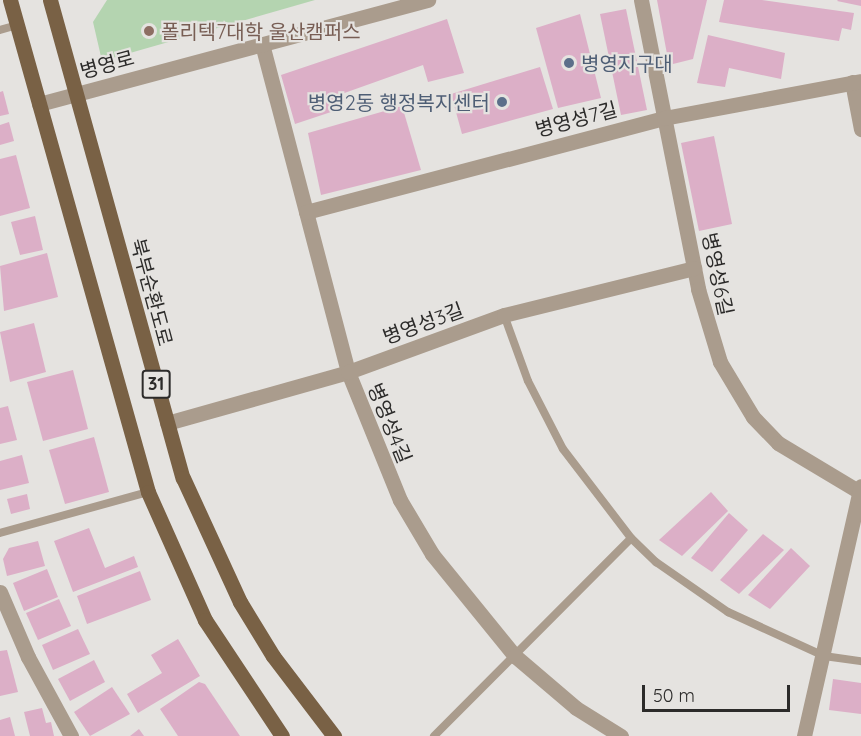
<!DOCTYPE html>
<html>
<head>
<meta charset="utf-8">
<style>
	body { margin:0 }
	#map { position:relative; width:861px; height:736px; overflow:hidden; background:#e5e3e0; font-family:Quicksand,"Noto Sans KR",sans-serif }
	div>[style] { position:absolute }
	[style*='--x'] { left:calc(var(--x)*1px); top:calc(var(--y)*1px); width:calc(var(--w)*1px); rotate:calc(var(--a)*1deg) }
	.green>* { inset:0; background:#b4d4b0 }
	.building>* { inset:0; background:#dcafc7 }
	.service>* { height:8px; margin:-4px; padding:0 4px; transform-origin:4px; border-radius:4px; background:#aa9c8d }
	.minor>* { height:15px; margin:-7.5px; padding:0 7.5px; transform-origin:7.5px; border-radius:7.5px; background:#aa9c8d }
	.tertiary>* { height:15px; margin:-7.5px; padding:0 7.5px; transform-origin:7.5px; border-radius:7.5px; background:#aa9c8d }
	.primary>* { height:15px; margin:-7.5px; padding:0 7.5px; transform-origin:7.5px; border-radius:7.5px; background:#796145 }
	.dots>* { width:16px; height:16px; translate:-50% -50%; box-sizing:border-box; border:3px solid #e5e3e0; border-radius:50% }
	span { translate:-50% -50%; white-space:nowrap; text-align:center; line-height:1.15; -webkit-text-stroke:4.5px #e5e3e0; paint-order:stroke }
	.shield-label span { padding:2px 4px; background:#e5e3e0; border:2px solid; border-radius:4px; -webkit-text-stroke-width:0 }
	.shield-label { font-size:18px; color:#2c2b2a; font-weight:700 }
	.education-label { font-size:20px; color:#785e54 }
	.left { translate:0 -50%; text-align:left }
	.service-label { font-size:20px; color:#4e5e75 }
	.right { translate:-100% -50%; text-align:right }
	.street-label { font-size:20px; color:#2c2b2a }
	.scale { position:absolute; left:642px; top:685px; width:148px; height:27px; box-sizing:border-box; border:3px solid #2c2b2a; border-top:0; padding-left:8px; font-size:18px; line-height:21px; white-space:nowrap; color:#2c2b2a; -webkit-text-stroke:4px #e5e3e0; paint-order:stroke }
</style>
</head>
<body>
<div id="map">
	<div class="green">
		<div style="clip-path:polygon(107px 0,315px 0,102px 61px,93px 22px)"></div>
	</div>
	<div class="building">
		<div style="clip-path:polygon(657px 0,707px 0,693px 59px,669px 65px)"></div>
		<div style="clip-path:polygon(724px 0,762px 0,854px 13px,851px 30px,842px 28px,839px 41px,719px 22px)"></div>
		<div style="clip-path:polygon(838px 0,861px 0,861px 6px,837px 1px)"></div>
		<div style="clip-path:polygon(626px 9px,647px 110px,621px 115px,600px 14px)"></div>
		<div style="clip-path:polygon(580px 14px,601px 98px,558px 108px,536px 28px)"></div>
		<div style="clip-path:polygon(447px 19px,464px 73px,428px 82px,423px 65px,336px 96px,340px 109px,295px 124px,281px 75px)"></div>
		<div style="clip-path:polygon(708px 35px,785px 53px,781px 79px,729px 68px,725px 87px,697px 83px)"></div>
		<div style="clip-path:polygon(540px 67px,553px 109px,462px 134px,451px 94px)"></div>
		<div style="clip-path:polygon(3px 91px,9px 114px,0 116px,0 92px)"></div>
		<div style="clip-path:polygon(402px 106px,421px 170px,321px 195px,308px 133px)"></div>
		<div style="clip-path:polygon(9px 122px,14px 141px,0 145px,0 125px)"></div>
		<div style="clip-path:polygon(714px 136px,732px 224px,699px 231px,681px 143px)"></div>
		<div style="clip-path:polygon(16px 155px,30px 208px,0 216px,0 159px)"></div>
		<div style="clip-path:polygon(35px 216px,43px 250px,20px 255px,11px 222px)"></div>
		<div style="clip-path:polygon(47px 253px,58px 297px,4px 311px,0 266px)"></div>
		<div style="clip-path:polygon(34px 323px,46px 372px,10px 382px,0 332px)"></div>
		<div style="clip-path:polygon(73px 370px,88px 429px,43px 441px,27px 382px)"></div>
		<div style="clip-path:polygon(8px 406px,17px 440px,0 444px,0 408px)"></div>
		<div style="clip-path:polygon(94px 437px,109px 492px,65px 504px,49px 450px)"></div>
		<div style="clip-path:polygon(22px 455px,29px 483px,0 490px,0 461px)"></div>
		<div style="clip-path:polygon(711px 492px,728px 511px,682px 556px,659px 540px)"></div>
		<div style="clip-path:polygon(27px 494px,30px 509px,11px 514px,7px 499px)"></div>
		<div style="clip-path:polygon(729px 513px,748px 530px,712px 572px,691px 558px)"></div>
		<div style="clip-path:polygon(89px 528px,105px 568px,134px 556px,138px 567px,73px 592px,54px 541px)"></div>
		<div style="clip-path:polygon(763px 534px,784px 550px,739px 594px,720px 580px)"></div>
		<div style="clip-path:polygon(38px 541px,45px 566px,7px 576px,3px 559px,9px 548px)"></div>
		<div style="clip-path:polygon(791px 548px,810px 566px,770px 609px,748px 595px)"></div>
		<div style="clip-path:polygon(47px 569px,58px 597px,24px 611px,13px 583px)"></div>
		<div style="clip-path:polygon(140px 571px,151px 600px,87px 624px,77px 596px)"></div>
		<div style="clip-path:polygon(59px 599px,71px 626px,38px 640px,26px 613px)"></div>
		<div style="clip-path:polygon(78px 629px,90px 654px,53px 670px,42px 645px)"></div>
		<div style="clip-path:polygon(178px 639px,200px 676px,138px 713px,127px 694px,162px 673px,151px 655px)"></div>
		<div style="clip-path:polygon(7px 650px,18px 692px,0 696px,0 651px)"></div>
		<div style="clip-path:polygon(94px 660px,105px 682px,70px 701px,58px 679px)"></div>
		<div style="clip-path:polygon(833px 679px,861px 683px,861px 714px,829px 710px)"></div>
		<div style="clip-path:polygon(199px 682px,205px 684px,240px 736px,178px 736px,160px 709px)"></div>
		<div style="clip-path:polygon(112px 687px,130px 714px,90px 736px,74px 712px)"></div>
		<div style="clip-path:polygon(42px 708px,46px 723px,51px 722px,54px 736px,30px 736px,24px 712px)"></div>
		<div style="clip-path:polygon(10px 717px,15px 736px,0 736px,0 720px)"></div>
		<div style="clip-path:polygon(139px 729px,144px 736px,130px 736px)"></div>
	</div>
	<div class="service">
		<div style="--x:0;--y:30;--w:19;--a:-16"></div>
		<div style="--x:504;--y:315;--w:70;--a:70"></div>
		<div style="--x:528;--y:381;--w:76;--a:62.8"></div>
		<div style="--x:563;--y:449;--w:112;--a:52.6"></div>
		<div style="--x:631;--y:538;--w:35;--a:44"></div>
		<div style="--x:656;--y:562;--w:88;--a:34.8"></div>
		<div style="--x:728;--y:612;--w:106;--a:24.6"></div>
		<div style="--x:824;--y:656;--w:37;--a:8"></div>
		<div style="--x:0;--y:533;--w:154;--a:-15.5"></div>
		<div style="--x:434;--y:736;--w:279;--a:-45.1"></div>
	</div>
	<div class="minor">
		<div style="--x:641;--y:0;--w:295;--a:78.8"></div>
		<div style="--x:698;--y:289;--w:76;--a:73.2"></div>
		<div style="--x:720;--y:362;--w:64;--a:59"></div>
		<div style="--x:753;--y:417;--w:36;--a:46"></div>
		<div style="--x:778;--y:443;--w:96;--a:30.9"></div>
		<div style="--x:262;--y:44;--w:339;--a:75.3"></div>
		<div style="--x:348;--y:372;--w:138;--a:67.9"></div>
		<div style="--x:400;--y:500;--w:63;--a:59.3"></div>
		<div style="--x:432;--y:554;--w:132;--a:50.9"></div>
		<div style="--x:515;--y:656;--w:80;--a:40.4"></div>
		<div style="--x:576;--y:708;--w:53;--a:31.9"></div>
		<div style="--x:852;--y:82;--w:48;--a:79.2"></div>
		<div style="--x:306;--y:212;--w:370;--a:-14.7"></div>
		<div style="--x:664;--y:118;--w:200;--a:-10.6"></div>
		<div style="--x:167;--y:423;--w:188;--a:-15.7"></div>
		<div style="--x:348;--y:372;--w:166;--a:-20.1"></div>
		<div style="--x:504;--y:315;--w:196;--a:-13.9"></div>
		<div style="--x:0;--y:592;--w:71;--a:66.7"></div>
		<div style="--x:28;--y:657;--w:90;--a:61.4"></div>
		<div style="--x:804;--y:736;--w:256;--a:-77.2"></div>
	</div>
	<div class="tertiary">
		<div style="--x:39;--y:104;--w:403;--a:-15"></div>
	</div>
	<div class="primary">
		<div style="--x:10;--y:0;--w:511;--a:74.33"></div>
		<div style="--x:148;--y:492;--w:140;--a:66"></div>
		<div style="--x:205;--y:620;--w:139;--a:56.4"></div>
		<div style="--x:50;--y:0;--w:496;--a:74.5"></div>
		<div style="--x:183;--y:478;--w:136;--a:65.3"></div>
		<div style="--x:240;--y:602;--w:63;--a:58.6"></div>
		<div style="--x:273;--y:656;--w:101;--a:52.7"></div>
	</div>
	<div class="dots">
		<div style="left:149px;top:31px;background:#8d6e63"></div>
		<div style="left:569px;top:63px;background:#5c6f8a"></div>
		<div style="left:502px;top:102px;background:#5c6f8a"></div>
	</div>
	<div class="shield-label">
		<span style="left:156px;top:384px">31</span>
	</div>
	<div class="education-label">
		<span class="left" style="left:161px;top:31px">폴리텍7대학 울산캠퍼스</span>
	</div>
	<div class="service-label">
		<span class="left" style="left:581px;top:63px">병영지구대</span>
		<span class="right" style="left:490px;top:102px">병영2동 행정복지센터</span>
	</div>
	<div class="street-label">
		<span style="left:107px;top:64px;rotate:-15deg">병영로</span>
		<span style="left:576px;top:119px;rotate:-15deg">병영성7길</span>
		<span style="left:718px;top:274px;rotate:78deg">병영성6길</span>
		<span style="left:152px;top:292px;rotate:75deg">북부순환도로</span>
		<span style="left:423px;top:323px;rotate:-20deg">병영성3길</span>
		<span style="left:390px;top:423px;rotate:68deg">병영성4길</span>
	</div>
	<div class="scale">50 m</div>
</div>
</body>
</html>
